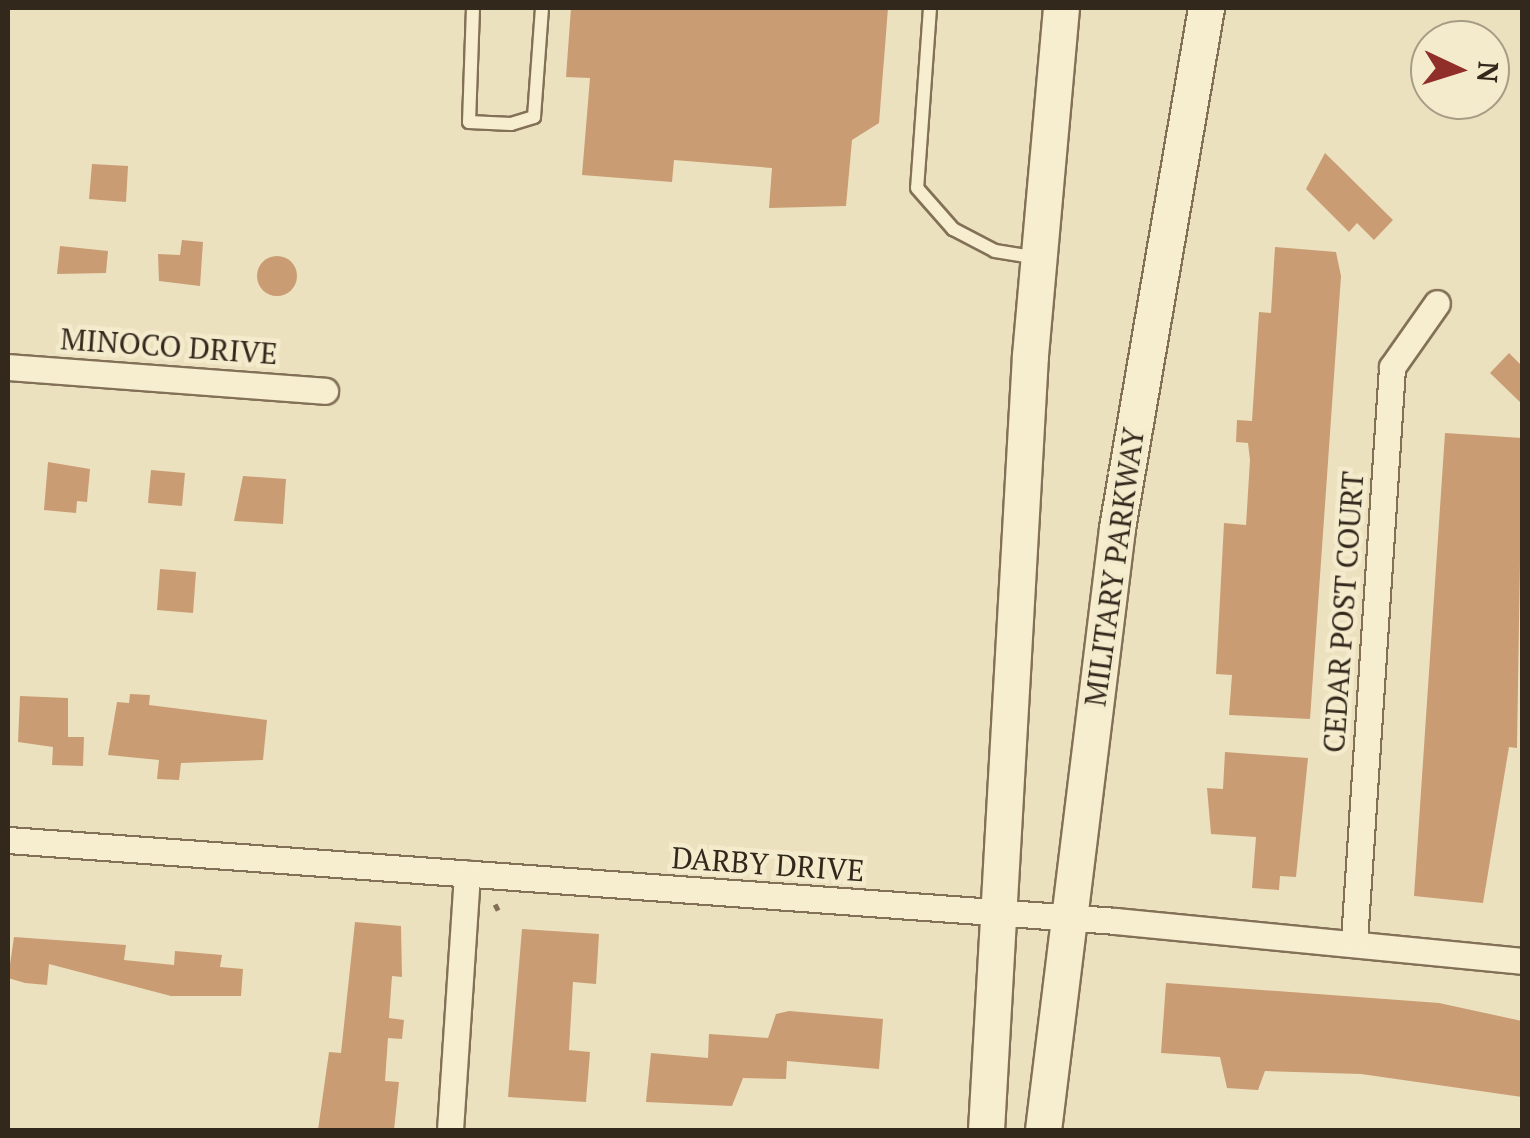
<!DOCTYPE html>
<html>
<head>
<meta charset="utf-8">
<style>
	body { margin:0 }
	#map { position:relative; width:1530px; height:1138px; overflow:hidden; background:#ece1be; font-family:"PT Serif",serif }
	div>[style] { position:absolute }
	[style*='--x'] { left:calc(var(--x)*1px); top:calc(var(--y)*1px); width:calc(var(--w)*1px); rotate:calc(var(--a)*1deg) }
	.building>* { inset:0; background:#c99c74 }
	.round { border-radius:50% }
	.path>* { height:5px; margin-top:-2.5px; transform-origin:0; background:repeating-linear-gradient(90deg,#837157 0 8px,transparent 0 13px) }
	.roads { filter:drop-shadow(2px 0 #837157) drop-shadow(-2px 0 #837157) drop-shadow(0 2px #837157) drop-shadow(0 -2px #837157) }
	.lane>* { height:12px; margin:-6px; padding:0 6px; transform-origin:6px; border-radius:6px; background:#f7eed0 }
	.street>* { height:25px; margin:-12.5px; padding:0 12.5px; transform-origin:12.5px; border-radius:12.5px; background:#f7eed0 }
	.secondary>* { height:35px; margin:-17.5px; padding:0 17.5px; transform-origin:17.5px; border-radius:17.5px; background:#f7eed0 }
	span { translate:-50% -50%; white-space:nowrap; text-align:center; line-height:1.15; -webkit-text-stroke:9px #f4ebcd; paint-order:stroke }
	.street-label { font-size:30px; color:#33281c }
	.frame { position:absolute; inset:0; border:10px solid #33281c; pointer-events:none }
	.north { position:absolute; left:1410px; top:20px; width:100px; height:100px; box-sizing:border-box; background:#f4ebcd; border:2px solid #a79d86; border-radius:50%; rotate:94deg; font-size:28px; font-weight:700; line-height:40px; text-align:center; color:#33281c }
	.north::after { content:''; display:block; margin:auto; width:35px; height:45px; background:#902e29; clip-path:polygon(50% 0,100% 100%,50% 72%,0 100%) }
</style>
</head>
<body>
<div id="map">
	<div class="building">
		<div style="clip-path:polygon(571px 8px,888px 8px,879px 123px,852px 140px,846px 206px,769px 208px,772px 168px,674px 160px,672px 182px,582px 175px,590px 78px,566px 77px)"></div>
		<div style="clip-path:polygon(1325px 153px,1393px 220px,1374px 240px,1357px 223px,1349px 232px,1306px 189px)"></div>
		<div style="clip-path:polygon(92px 164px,128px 166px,126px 202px,89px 199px)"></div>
		<div style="clip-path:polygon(182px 240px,203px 242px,200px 286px,159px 281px,158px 254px,180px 255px)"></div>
		<div style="clip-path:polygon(60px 246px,108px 251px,106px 273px,57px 274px)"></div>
		<div style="clip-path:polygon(1275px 247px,1336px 252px,1341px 276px,1310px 719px,1229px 715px,1232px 675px,1216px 674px,1224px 523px,1246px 525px,1250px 460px,1248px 443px,1236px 442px,1237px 420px,1252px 421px,1259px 312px,1271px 313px)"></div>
		<div class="round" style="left:257px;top:256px;width:40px;height:40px"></div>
		<div style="clip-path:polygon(1509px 353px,1522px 366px,1522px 404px,1490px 373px)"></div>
		<div style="clip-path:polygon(1445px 433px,1522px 438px,1517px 748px,1509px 747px,1483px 903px,1414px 896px)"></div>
		<div style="clip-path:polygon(48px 462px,90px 469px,87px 502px,77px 501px,76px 513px,44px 510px)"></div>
		<div style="clip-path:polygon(151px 470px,185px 473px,182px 506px,148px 503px)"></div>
		<div style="clip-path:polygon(243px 476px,286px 479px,283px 524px,234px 521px)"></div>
		<div style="clip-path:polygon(160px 569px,196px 572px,193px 613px,157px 610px)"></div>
		<div style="clip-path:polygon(130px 694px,150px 695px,149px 705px,267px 720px,263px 760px,181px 763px,179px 780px,157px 779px,159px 760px,108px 755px,117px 702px,129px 703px)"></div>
		<div style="clip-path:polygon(20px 696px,68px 698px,68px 737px,84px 737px,83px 766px,52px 765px,53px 747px,18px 742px)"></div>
		<div style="clip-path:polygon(1225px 752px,1308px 758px,1296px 877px,1280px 876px,1279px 890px,1252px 888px,1256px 837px,1211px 834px,1207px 788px,1223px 789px)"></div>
		<div style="clip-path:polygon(355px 922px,401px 926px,402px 977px,392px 976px,389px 1018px,404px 1020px,402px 1039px,388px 1038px,385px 1081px,399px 1082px,394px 1130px,318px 1130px,329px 1052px,341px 1053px)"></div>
		<div style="clip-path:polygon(522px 929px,599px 934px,596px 984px,573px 982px,569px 1050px,590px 1052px,586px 1102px,508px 1097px)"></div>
		<div style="clip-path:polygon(14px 937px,126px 945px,124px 960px,174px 965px,175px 951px,222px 955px,220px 967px,243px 969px,241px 996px,171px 996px,49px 964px,47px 985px,25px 983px,8px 978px)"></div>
		<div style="clip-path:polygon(1166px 983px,1439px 1003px,1522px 1021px,1522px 1097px,1361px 1074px,1265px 1071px,1258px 1090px,1227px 1088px,1220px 1057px,1161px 1053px)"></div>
		<div style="clip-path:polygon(789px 1011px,883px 1019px,879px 1069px,787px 1061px,786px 1079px,743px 1078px,732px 1106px,646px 1102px,651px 1053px,708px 1058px,709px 1034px,768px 1038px,776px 1014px)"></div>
	</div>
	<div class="path">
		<div style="--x:495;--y:904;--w:7;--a:63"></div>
	</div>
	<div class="roads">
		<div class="lane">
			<div style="--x:473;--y:8;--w:114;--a:92"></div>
			<div style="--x:469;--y:122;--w:42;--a:2.7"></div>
			<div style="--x:511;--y:124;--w:24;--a:-17"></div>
			<div style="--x:534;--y:117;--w:109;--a:-85.8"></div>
			<div style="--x:930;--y:8;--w:180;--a:94.1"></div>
			<div style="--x:917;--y:188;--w:55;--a:48.7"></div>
			<div style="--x:953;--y:229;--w:47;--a:27.6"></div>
			<div style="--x:995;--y:251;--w:44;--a:9.2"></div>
		</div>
		<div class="street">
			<div style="--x:8;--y:367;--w:318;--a:4.3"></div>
			<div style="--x:8;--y:840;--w:1110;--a:4.18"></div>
			<div style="--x:1115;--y:921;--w:409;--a:5.6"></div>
			<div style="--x:1354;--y:941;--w:575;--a:-86.21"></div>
			<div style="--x:1392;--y:367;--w:78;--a:-54.9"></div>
			<div style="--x:450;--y:1130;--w:257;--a:-86.2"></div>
		</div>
		<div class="secondary">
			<div style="--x:986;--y:1130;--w:776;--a:-86.75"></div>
			<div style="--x:1030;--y:355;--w:348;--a:-84.9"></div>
			<div style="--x:1043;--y:1130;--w:607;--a:-82.99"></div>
			<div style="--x:1117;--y:528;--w:528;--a:-80.29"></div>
		</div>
	</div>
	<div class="street-label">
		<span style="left:169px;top:346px;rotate:4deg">MINOCO DRIVE</span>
		<span style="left:1114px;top:567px;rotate:-82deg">MILITARY PARKWAY</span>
		<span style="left:1343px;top:612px;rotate:-86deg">CEDAR POST COURT</span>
		<span style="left:768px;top:864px;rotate:4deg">DARBY DRIVE</span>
	</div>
	<div class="frame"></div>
	<div class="north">N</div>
</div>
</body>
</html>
